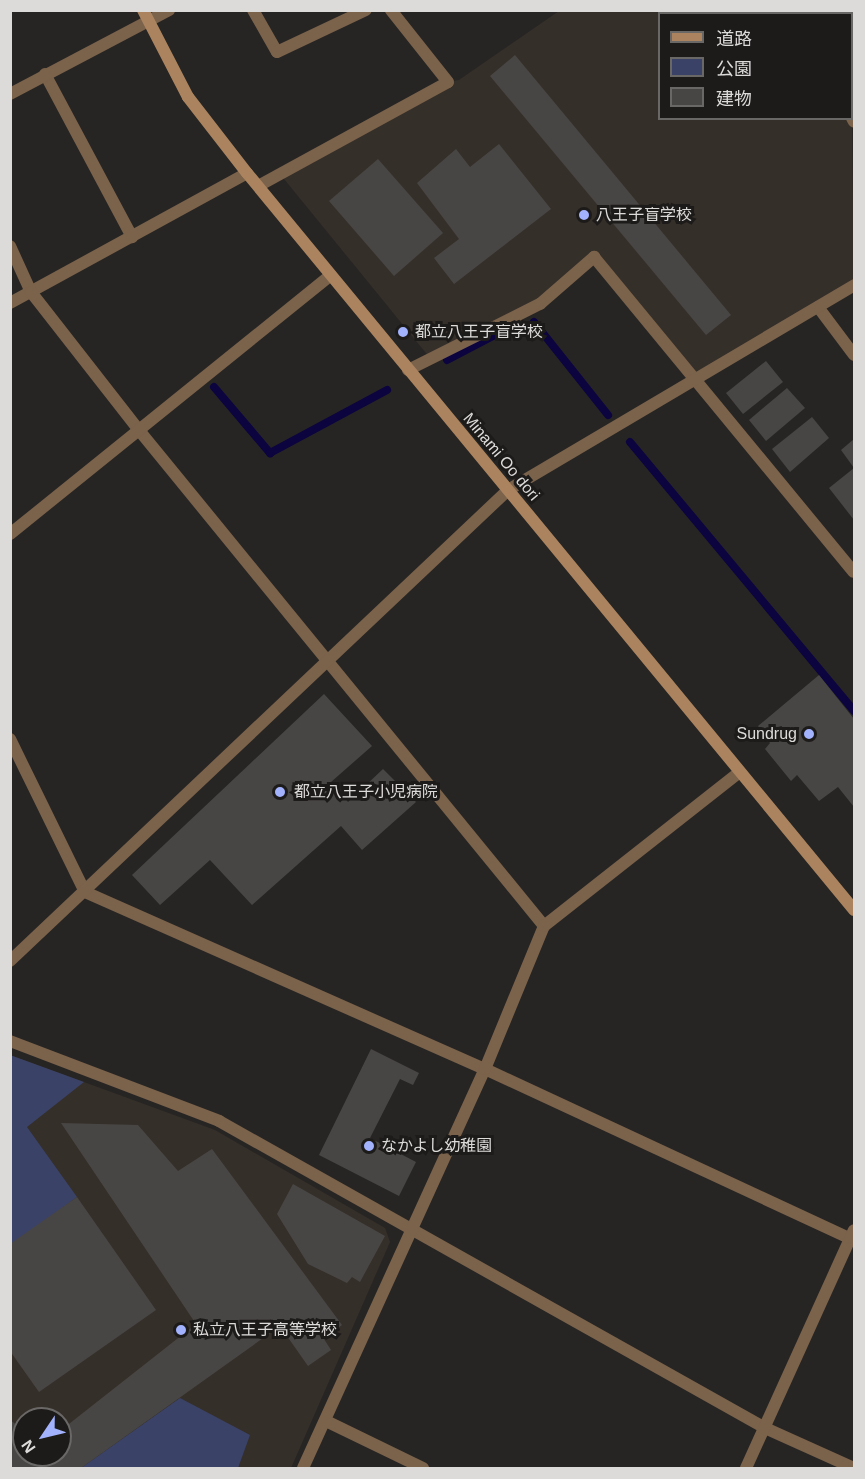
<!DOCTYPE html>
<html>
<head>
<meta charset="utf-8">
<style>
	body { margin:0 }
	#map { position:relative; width:865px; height:1479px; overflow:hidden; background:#272523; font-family:Arial,"Noto Sans JP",sans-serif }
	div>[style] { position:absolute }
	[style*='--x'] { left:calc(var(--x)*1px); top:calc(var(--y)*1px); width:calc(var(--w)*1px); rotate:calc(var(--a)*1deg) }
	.built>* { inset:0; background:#352f29 }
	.green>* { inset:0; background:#3b4267 }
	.stream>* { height:8px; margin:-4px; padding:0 4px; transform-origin:4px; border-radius:4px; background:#0b043f }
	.building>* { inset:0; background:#484644 }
	.lane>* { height:12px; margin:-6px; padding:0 6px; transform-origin:6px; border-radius:6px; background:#7b624b }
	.street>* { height:12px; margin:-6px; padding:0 6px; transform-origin:6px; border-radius:6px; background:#7b624b }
	.secondary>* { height:12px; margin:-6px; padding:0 6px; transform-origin:6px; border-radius:6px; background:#ab845f }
	.dots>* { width:16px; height:16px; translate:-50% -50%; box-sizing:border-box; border:3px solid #1d1b1a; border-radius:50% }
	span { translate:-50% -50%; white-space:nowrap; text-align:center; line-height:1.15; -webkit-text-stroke:6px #1d1b1a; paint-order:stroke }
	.poi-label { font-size:16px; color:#dddbda }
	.left { translate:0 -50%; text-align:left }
	.right { translate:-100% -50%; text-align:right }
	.street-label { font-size:16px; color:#dddbda }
	.frame { position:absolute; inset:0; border:12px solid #dddbda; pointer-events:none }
	.legend { position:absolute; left:658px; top:12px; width:195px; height:108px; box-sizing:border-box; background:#1d1b1a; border:2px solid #6a6867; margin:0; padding:8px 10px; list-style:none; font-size:18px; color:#dddbda }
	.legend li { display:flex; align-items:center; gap:12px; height:30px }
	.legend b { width:30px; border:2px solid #6a6867 }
	.north { position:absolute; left:12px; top:1407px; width:60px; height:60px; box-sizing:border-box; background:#1d1b1a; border:2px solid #6a6867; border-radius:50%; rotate:235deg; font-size:16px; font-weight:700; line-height:24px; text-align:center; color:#dddbda }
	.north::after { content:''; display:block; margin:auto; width:21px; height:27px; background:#a3b2fd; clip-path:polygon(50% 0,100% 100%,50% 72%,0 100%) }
</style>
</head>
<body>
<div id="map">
	<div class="built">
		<div style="clip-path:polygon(559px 11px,772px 11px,775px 13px,660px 14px,660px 118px,852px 118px,854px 285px,696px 378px,593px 257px,540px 304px,430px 358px,280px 174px,448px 82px,459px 80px)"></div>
		<div style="clip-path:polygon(evenodd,10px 1055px,215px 1130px,385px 1228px,390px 1242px,291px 1468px,11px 1468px,10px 1055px,24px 1419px,60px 1419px,60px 1455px,24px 1455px,24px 1419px)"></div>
	</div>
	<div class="green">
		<div style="clip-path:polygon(10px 1055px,84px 1082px,27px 1127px,77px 1197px,11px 1246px)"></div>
		<div style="clip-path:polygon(180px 1398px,250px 1435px,238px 1468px,81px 1468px)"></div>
	</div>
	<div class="stream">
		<div style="--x:534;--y:322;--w:119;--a:51.5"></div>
		<div style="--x:447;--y:360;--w:54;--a:-27.5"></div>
		<div style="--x:214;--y:387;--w:87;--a:49.7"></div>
		<div style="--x:270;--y:453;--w:133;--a:-28.3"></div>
		<div style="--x:630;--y:442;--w:350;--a:50.2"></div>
	</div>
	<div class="building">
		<div style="clip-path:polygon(515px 55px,731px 315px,706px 335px,490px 76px)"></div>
		<div style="clip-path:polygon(499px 144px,551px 209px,454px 284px,434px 258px,459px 239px,417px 183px,456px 149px,470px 167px)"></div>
		<div style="clip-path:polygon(378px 159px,443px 233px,394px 276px,329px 201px)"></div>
		<div style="clip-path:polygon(766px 361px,783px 382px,743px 414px,726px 393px)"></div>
		<div style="clip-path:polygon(787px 388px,805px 408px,766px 441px,749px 420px)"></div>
		<div style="clip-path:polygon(812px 417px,829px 438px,790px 472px,772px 449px)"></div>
		<div style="clip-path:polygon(854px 439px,854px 468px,841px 450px)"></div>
		<div style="clip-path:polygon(854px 468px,854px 520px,829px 488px)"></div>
		<div style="clip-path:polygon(819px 675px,854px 719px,854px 807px,838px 787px,819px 801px,797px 775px,791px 781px,765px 749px,770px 743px,758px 726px)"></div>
		<div style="clip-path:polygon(324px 694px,372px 746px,331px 782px,348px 802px,383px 769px,416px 802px,362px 850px,341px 826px,252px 905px,210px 860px,160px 905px,132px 875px)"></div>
		<div style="clip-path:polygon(371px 1049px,419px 1073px,413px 1085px,400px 1079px,370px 1138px,416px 1162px,399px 1196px,319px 1155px)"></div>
		<div style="clip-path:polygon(61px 1123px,138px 1125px,178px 1171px,212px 1149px,342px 1325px,324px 1339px,331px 1350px,308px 1366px,280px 1326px,81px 1468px,10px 1468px,10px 1420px,24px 1430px,24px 1455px,60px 1455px,60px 1431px,196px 1324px)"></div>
		<div style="clip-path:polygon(293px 1184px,385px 1236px,360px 1282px,352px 1277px,347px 1283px,308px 1264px,277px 1214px)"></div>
		<div style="clip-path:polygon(77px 1197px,156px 1310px,39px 1392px,10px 1351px,10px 1244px)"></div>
	</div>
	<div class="lane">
		<div style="--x:253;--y:10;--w:48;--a:60.3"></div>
		<div style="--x:277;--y:52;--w:98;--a:-25.3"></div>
		<div style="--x:45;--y:74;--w:185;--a:61.9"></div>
		<div style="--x:10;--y:303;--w:270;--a:-28.7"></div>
		<div style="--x:818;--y:307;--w:60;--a:53.1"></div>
	</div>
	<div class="street">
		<div style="--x:772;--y:10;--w:5;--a:53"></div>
		<div style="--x:10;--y:94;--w:180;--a:-27.8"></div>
		<div style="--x:852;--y:118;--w:4;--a:63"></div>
		<div style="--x:260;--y:185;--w:214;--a:-28.7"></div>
		<div style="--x:448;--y:82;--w:92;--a:-128.4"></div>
		<div style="--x:10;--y:246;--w:51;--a:65.5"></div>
		<div style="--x:31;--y:292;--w:174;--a:52"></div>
		<div style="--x:138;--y:429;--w:642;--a:50.75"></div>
		<div style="--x:408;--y:370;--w:148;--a:-26.6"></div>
		<div style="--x:540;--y:304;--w:72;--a:-41"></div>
		<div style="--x:594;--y:257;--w:408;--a:50.5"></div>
		<div style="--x:10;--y:534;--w:412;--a:-38.9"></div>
		<div style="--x:10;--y:739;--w:170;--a:63.9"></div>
		<div style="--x:85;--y:892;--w:437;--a:23.9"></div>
		<div style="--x:485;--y:1069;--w:407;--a:24.9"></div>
		<div style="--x:10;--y:961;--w:685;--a:-43.4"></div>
		<div style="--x:508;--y:490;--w:402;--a:-30.6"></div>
		<div style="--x:10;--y:1041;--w:224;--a:20.9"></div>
		<div style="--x:219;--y:1121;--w:626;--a:29.35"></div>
		<div style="--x:765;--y:1428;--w:98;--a:24.2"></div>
		<div style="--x:326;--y:1421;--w:108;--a:25.9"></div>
		<div style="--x:303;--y:1468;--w:439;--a:-65.5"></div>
		<div style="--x:485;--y:1069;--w:155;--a:-67.6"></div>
		<div style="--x:544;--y:926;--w:249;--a:-38.2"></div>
		<div style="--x:746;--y:1468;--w:261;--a:-65.6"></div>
	</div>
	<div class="secondary">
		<div style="--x:143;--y:10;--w:98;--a:62.7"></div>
		<div style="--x:188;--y:97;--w:96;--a:52.2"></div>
		<div style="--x:247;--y:173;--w:955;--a:50.52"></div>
	</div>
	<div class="dots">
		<div style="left:584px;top:215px;background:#a3b2fd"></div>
		<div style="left:403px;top:332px;background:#a3b2fd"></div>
		<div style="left:809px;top:734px;background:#a3b2fd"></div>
		<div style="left:280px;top:792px;background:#a3b2fd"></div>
		<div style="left:369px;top:1146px;background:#a3b2fd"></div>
		<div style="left:181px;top:1330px;background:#a3b2fd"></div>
	</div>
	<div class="poi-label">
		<span class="left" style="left:596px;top:215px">八王子盲学校</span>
		<span class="left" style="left:415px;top:332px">都立八王子盲学校</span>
		<span class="right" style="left:797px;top:734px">Sundrug</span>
		<span class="left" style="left:294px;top:792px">都立八王子小児病院</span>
		<span class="left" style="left:381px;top:1146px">なかよし幼稚園</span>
		<span class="left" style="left:193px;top:1330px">私立八王子高等学校</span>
	</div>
	<div class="street-label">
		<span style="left:501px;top:457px;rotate:50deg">Minami Oo dori</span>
	</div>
	<div class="frame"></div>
	<ul class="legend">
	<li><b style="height:8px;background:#ab845f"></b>道路</li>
	<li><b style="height:16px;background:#3b4267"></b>公園</li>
	<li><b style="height:16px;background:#484644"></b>建物</li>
	</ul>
	<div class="north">N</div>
</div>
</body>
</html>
